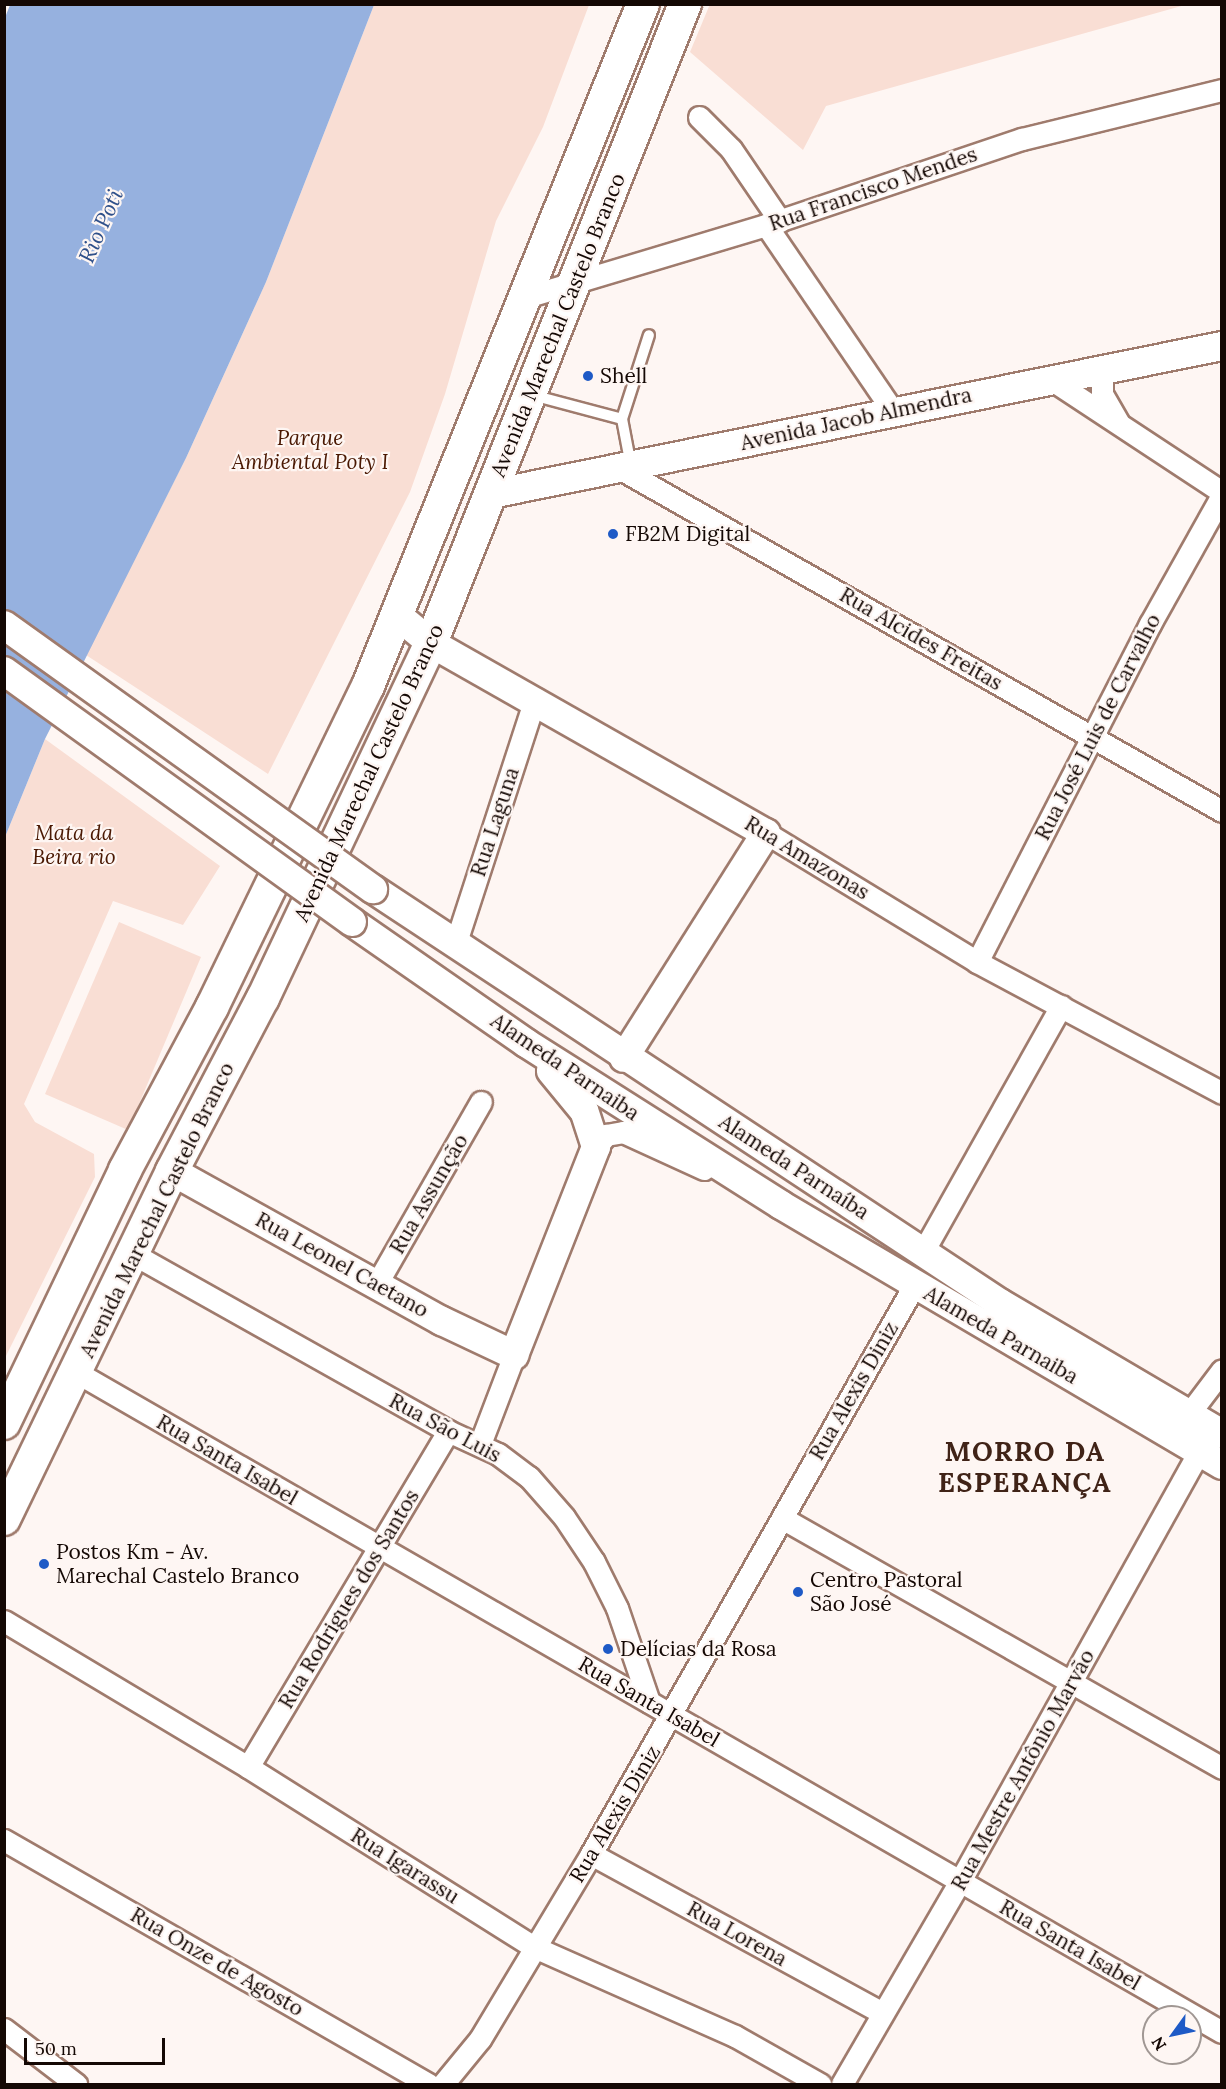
<!DOCTYPE html>
<html>
<head>
<meta charset="utf-8">
<style>
	body { margin:0 }
	#map { position:relative; width:1226px; height:2089px; overflow:hidden; background:#fef6f3; font-family:Lora,serif }
	div>[style] { position:absolute }
	[style*='--x'] { left:calc(var(--x)*1px); top:calc(var(--y)*1px); width:calc(var(--w)*1px); rotate:calc(var(--a)*1deg) }
	.green>* { inset:0; background:#f9ded4 }
	.water>* { inset:0; background:#96b1df }
	.roads { filter:drop-shadow(2px 0 #9f7b6d) drop-shadow(-2px 0 #9f7b6d) drop-shadow(0 2px #9f7b6d) drop-shadow(0 -2px #9f7b6d) }
	.lane>* { height:10px; margin:-5px; padding:0 5px; transform-origin:5px; border-radius:5px; background:#fff }
	.street>* { height:21px; margin:-10.5px; padding:0 10.5px; transform-origin:10.5px; border-radius:10.5px; background:#fff }
	.secondary>* { height:28px; margin:-14px; padding:0 14px; transform-origin:14px; border-radius:14px; background:#fff }
	.primary>* { height:32px; margin:-16px; padding:0 16px; transform-origin:16px; border-radius:16px; background:#fff }
	.bridges { filter:drop-shadow(2px 0 #9f7b6d) drop-shadow(-2px 0 #9f7b6d) drop-shadow(0 2px #9f7b6d) drop-shadow(0 -2px #9f7b6d) }
	.secondary-bridge>* { height:28px; margin:-14px; padding:0 14px; transform-origin:14px; border-radius:14px; background:#fff }
	.dots>* { width:16px; height:16px; translate:-50% -50%; box-sizing:border-box; border:3px solid #fef6f3; border-radius:50% }
	span { translate:-50% -50%; white-space:nowrap; text-align:center; line-height:1.15; -webkit-text-stroke:4.5px #fef6f3; paint-order:stroke }
	.street-label { font-size:21px; color:#140804 }
	.poi-label { font-size:21px; color:#140804 }
	.left { translate:0 -50%; text-align:left }
	.park-label { font-size:21px; color:#4a1802; font-style:italic }
	.water-label { font-size:22px; color:#2f508a; font-style:italic }
	.district-label { font-size:27px; color:#402317; font-weight:700; letter-spacing:1.5px }
	.frame { position:absolute; inset:0; border:6px solid #140804; pointer-events:none }
	.north { position:absolute; left:1142px; top:2005px; width:60px; height:60px; box-sizing:border-box; background:#fef6f3; border:2px solid #a09793; border-radius:50%; rotate:237deg; font-size:16px; font-weight:700; line-height:24px; text-align:center; color:#140804 }
	.north::after { content:''; display:block; margin:auto; width:21px; height:27px; background:#1e5ac6; clip-path:polygon(50% 0,100% 100%,50% 72%,0 100%) }
	.scale { position:absolute; left:24px; top:2038px; width:141px; height:27px; box-sizing:border-box; border:3px solid #140804; border-top:0; padding-left:8px; font-size:18px; line-height:21px; white-space:nowrap; color:#140804; -webkit-text-stroke:4px #fef6f3; paint-order:stroke }
</style>
</head>
<body>
<div id="map">
	<div class="green">
		<div style="clip-path:polygon(710px 4px,1185px 4px,1185px 5px,826px 106px,803px 150px,690px 52px)"></div>
		<div style="clip-path:polygon(374px 5px,589px 5px,543px 127px,496px 221px,445px 394px,410px 492px,268px 774px,86px 655px,186px 458px,266px 282px)"></div>
		<div style="clip-path:polygon(45px 739px,220px 866px,183px 925px,113px 901px,24px 1104px,35px 1122px,94px 1154px,95px 1177px,5px 1358px,5px 837px)"></div>
		<div style="clip-path:polygon(119px 922px,201px 957px,128px 1130px,45px 1094px)"></div>
	</div>
	<div class="water">
		<div style="clip-path:polygon(10px 5px,374px 5px,266px 282px,186px 458px,45px 739px,5px 837px,4px 20px)"></div>
	</div>
	<div class="roads">
		<div class="lane">
			<div style="--x:532;--y:395;--w:93;--a:14.9"></div>
			<div style="--x:631;--y:466;--w:48;--a:-100.8"></div>
			<div style="--x:622;--y:419;--w:88;--a:-72.2"></div>
		</div>
		<div class="street">
			<div style="--x:699;--y:117;--w:45;--a:45"></div>
			<div style="--x:731;--y:149;--w:87;--a:55.8"></div>
			<div style="--x:766;--y:225;--w:225;--a:55.7"></div>
			<div style="--x:526;--y:297;--w:251;--a:-16.7"></div>
			<div style="--x:766;--y:225;--w:270;--a:-18.6"></div>
			<div style="--x:1022;--y:139;--w:206;--a:-13.8"></div>
			<div style="--x:1102;--y:370;--w:24;--a:90"></div>
			<div style="--x:1102;--y:394;--w:32;--a:60"></div>
			<div style="--x:1052;--y:380;--w:204;--a:33.4"></div>
			<div style="--x:619;--y:468;--w:694;--a:29.63"></div>
			<div style="--x:766;--y:833;--w:247;--a:31.4"></div>
			<div style="--x:977;--y:962;--w:278;--a:28.1"></div>
			<div style="--x:455;--y:945;--w:259;--a:-72"></div>
			<div style="--x:977;--y:962;--w:380;--a:-62.9"></div>
			<div style="--x:1150;--y:624;--w:148;--a:-60.8"></div>
			<div style="--x:596;--y:1147;--w:16;--a:-50"></div>
			<div style="--x:606;--y:1135;--w:17;--a:-10"></div>
			<div style="--x:623;--y:1132;--w:89;--a:24.6"></div>
			<div style="--x:924;--y:1250;--w:280;--a:-60.7"></div>
			<div style="--x:135;--y:1255;--w:359;--a:29.3"></div>
			<div style="--x:448;--y:1431;--w:55;--a:24.7"></div>
			<div style="--x:498;--y:1454;--w:39;--a:37"></div>
			<div style="--x:529;--y:1477;--w:53;--a:48.8"></div>
			<div style="--x:564;--y:1517;--w:54;--a:56.3"></div>
			<div style="--x:594;--y:1562;--w:51;--a:63.4"></div>
			<div style="--x:617;--y:1608;--w:99;--a:71.2"></div>
			<div style="--x:376;--y:1285;--w:211;--a:-60.2"></div>
			<div style="--x:76;--y:1372;--w:1322;--a:29.94"></div>
			<div style="--x:1188;--y:1415;--w:56;--a:-52.9"></div>
			<div style="--x:480;--y:1444;--w:95;--a:-69.1"></div>
			<div style="--x:782;--y:1518;--w:506;--a:29.6"></div>
			<div style="--x:4;--y:1621;--w:284;--a:30.9"></div>
			<div style="--x:248;--y:1767;--w:338;--a:32.2"></div>
			<div style="--x:534;--y:1947;--w:220;--a:23.9"></div>
			<div style="--x:735;--y:2036;--w:98;--a:29.5"></div>
			<div style="--x:248;--y:1767;--w:391;--a:-59.2"></div>
			<div style="--x:4;--y:1840;--w:490;--a:29.9"></div>
			<div style="--x:591;--y:1854;--w:332;--a:28.6"></div>
			<div style="--x:4;--y:2029;--w:91;--a:37.4"></div>
			<div style="--x:443;--y:2084;--w:58;--a:-50.6"></div>
			<div style="--x:480;--y:2039;--w:216;--a:-59"></div>
			<div style="--x:591;--y:1854;--w:656;--a:-60.39"></div>
			<div style="--x:842;--y:2084;--w:235;--a:-59.8"></div>
			<div style="--x:960;--y:1881;--w:491;--a:-60.9"></div>
		</div>
		<div class="secondary">
			<div style="--x:491;--y:494;--w:746;--a:-11.45"></div>
			<div style="--x:397;--y:615;--w:44;--a:39.5"></div>
			<div style="--x:431;--y:643;--w:385;--a:29.6"></div>
			<div style="--x:766;--y:833;--w:266;--a:122.3"></div>
			<div style="--x:373;--y:889;--w:751;--a:33.44"></div>
			<div style="--x:1000;--y:1303;--w:258;--a:30.5"></div>
			<div style="--x:352;--y:922;--w:212;--a:34.8"></div>
			<div style="--x:526;--y:1043;--w:302;--a:32.4"></div>
			<div style="--x:781;--y:1205;--w:512;--a:30.52"></div>
			<div style="--x:172;--y:1171;--w:309;--a:29.1"></div>
			<div style="--x:442;--y:1321;--w:80;--a:25.3"></div>
			<div style="--x:514;--y:1355;--w:224;--a:-68.5"></div>
			<div style="--x:596;--y:1147;--w:38;--a:-108"></div>
			<div style="--x:584;--y:1111;--w:52;--a:-129.5"></div>
		</div>
		<div class="primary">
			<div style="--x:4;--y:1423;--w:280;--a:-64.4"></div>
			<div style="--x:125;--y:1170;--w:185;--a:-61.9"></div>
			<div style="--x:212;--y:1007;--w:357;--a:-64.1"></div>
			<div style="--x:368;--y:686;--w:735;--a:-68.04"></div>
			<div style="--x:4;--y:1519;--w:386;--a:-64.2"></div>
			<div style="--x:172;--y:1171;--w:195;--a:-62.3"></div>
			<div style="--x:263;--y:998;--w:393;--a:-64.7"></div>
			<div style="--x:431;--y:643;--w:688;--a:-68.32"></div>
		</div>
	</div>
	<div class="bridges">
		<div class="secondary-bridge">
			<div style="--x:4;--y:625;--w:454;--a:35.6"></div>
			<div style="--x:4;--y:671;--w:429;--a:35.8"></div>
		</div>
	</div>
	<div class="dots">
		<div style="left:588px;top:376px;background:#1e5ac6"></div>
		<div style="left:613px;top:534px;background:#1e5ac6"></div>
		<div style="left:44px;top:1564px;background:#1e5ac6"></div>
		<div style="left:798px;top:1592px;background:#1e5ac6"></div>
		<div style="left:608px;top:1649px;background:#1e5ac6"></div>
	</div>
	<div class="street-label">
		<span style="left:873px;top:189px;rotate:-19deg">Rua Francisco Mendes</span>
		<span style="left:558px;top:325px;rotate:-68deg">Avenida Marechal Castelo Branco</span>
		<span style="left:856px;top:419px;rotate:-12deg">Avenida Jacob Almendra</span>
		<span style="left:921px;top:639px;rotate:30deg">Rua Alcides Freitas</span>
		<span style="left:1098px;top:727px;rotate:-63deg">Rua José Luis de Carvalho</span>
		<span style="left:369px;top:773px;rotate:-65deg">Avenida Marechal Castelo Branco</span>
		<span style="left:495px;top:822px;rotate:-72deg">Rua Laguna</span>
		<span style="left:807px;top:858px;rotate:31deg">Rua Amazonas</span>
		<span style="left:565px;top:1067px;rotate:34deg">Alameda Parnaiba</span>
		<span style="left:794px;top:1167px;rotate:33deg">Alameda Parnaíba</span>
		<span style="left:429px;top:1194px;rotate:-60deg">Rua Assunção</span>
		<span style="left:157px;top:1210px;rotate:-64deg">Avenida Marechal Castelo Branco</span>
		<span style="left:342px;top:1265px;rotate:29deg">Rua Leonel Caetano</span>
		<span style="left:1001px;top:1335px;rotate:30deg">Alameda Parnaiba</span>
		<span style="left:854px;top:1391px;rotate:-60deg">Rua Alexis Diniz</span>
		<span style="left:445px;top:1428px;rotate:28deg">Rua São Luis</span>
		<span style="left:227px;top:1460px;rotate:30deg">Rua Santa Isabel</span>
		<span style="left:349px;top:1599px;rotate:-59deg">Rua Rodrigues dos Santos</span>
		<span style="left:649px;top:1702px;rotate:30deg">Rua Santa Isabel</span>
		<span style="left:1023px;top:1770px;rotate:-61deg">Rua Mestre Antônio Marvão</span>
		<span style="left:615px;top:1814px;rotate:-59deg">Rua Alexis Diniz</span>
		<span style="left:405px;top:1866px;rotate:32deg">Rua Igarassu</span>
		<span style="left:737px;top:1934px;rotate:29deg">Rua Lorena</span>
		<span style="left:1070px;top:1945px;rotate:30deg">Rua Santa Isabel</span>
		<span style="left:217px;top:1962px;rotate:30deg">Rua Onze de Agosto</span>
	</div>
	<div class="poi-label">
		<span class="left" style="left:600px;top:376px">Shell</span>
		<span class="left" style="left:625px;top:534px">FB2M Digital</span>
		<span class="left" style="left:56px;top:1564px">Postos Km - Av.<br>Marechal Castelo Branco</span>
		<span class="left" style="left:810px;top:1592px">Centro Pastoral<br>São José</span>
		<span class="left" style="left:620px;top:1649px">Delícias da Rosa</span>
	</div>
	<div class="park-label">
		<span style="left:310px;top:450px">Parque<br>Ambiental Poty I</span>
		<span style="left:74px;top:845px">Mata da<br>Beira rio</span>
	</div>
	<div class="water-label">
		<span style="left:101px;top:226px;rotate:-66deg">Rio Poti</span>
	</div>
	<div class="district-label">
		<span style="left:1025px;top:1467px">MORRO DA<br>ESPERANÇA</span>
	</div>
	<div class="frame"></div>
	<div class="north">N</div>
	<div class="scale">50 m</div>
</div>
</body>
</html>
